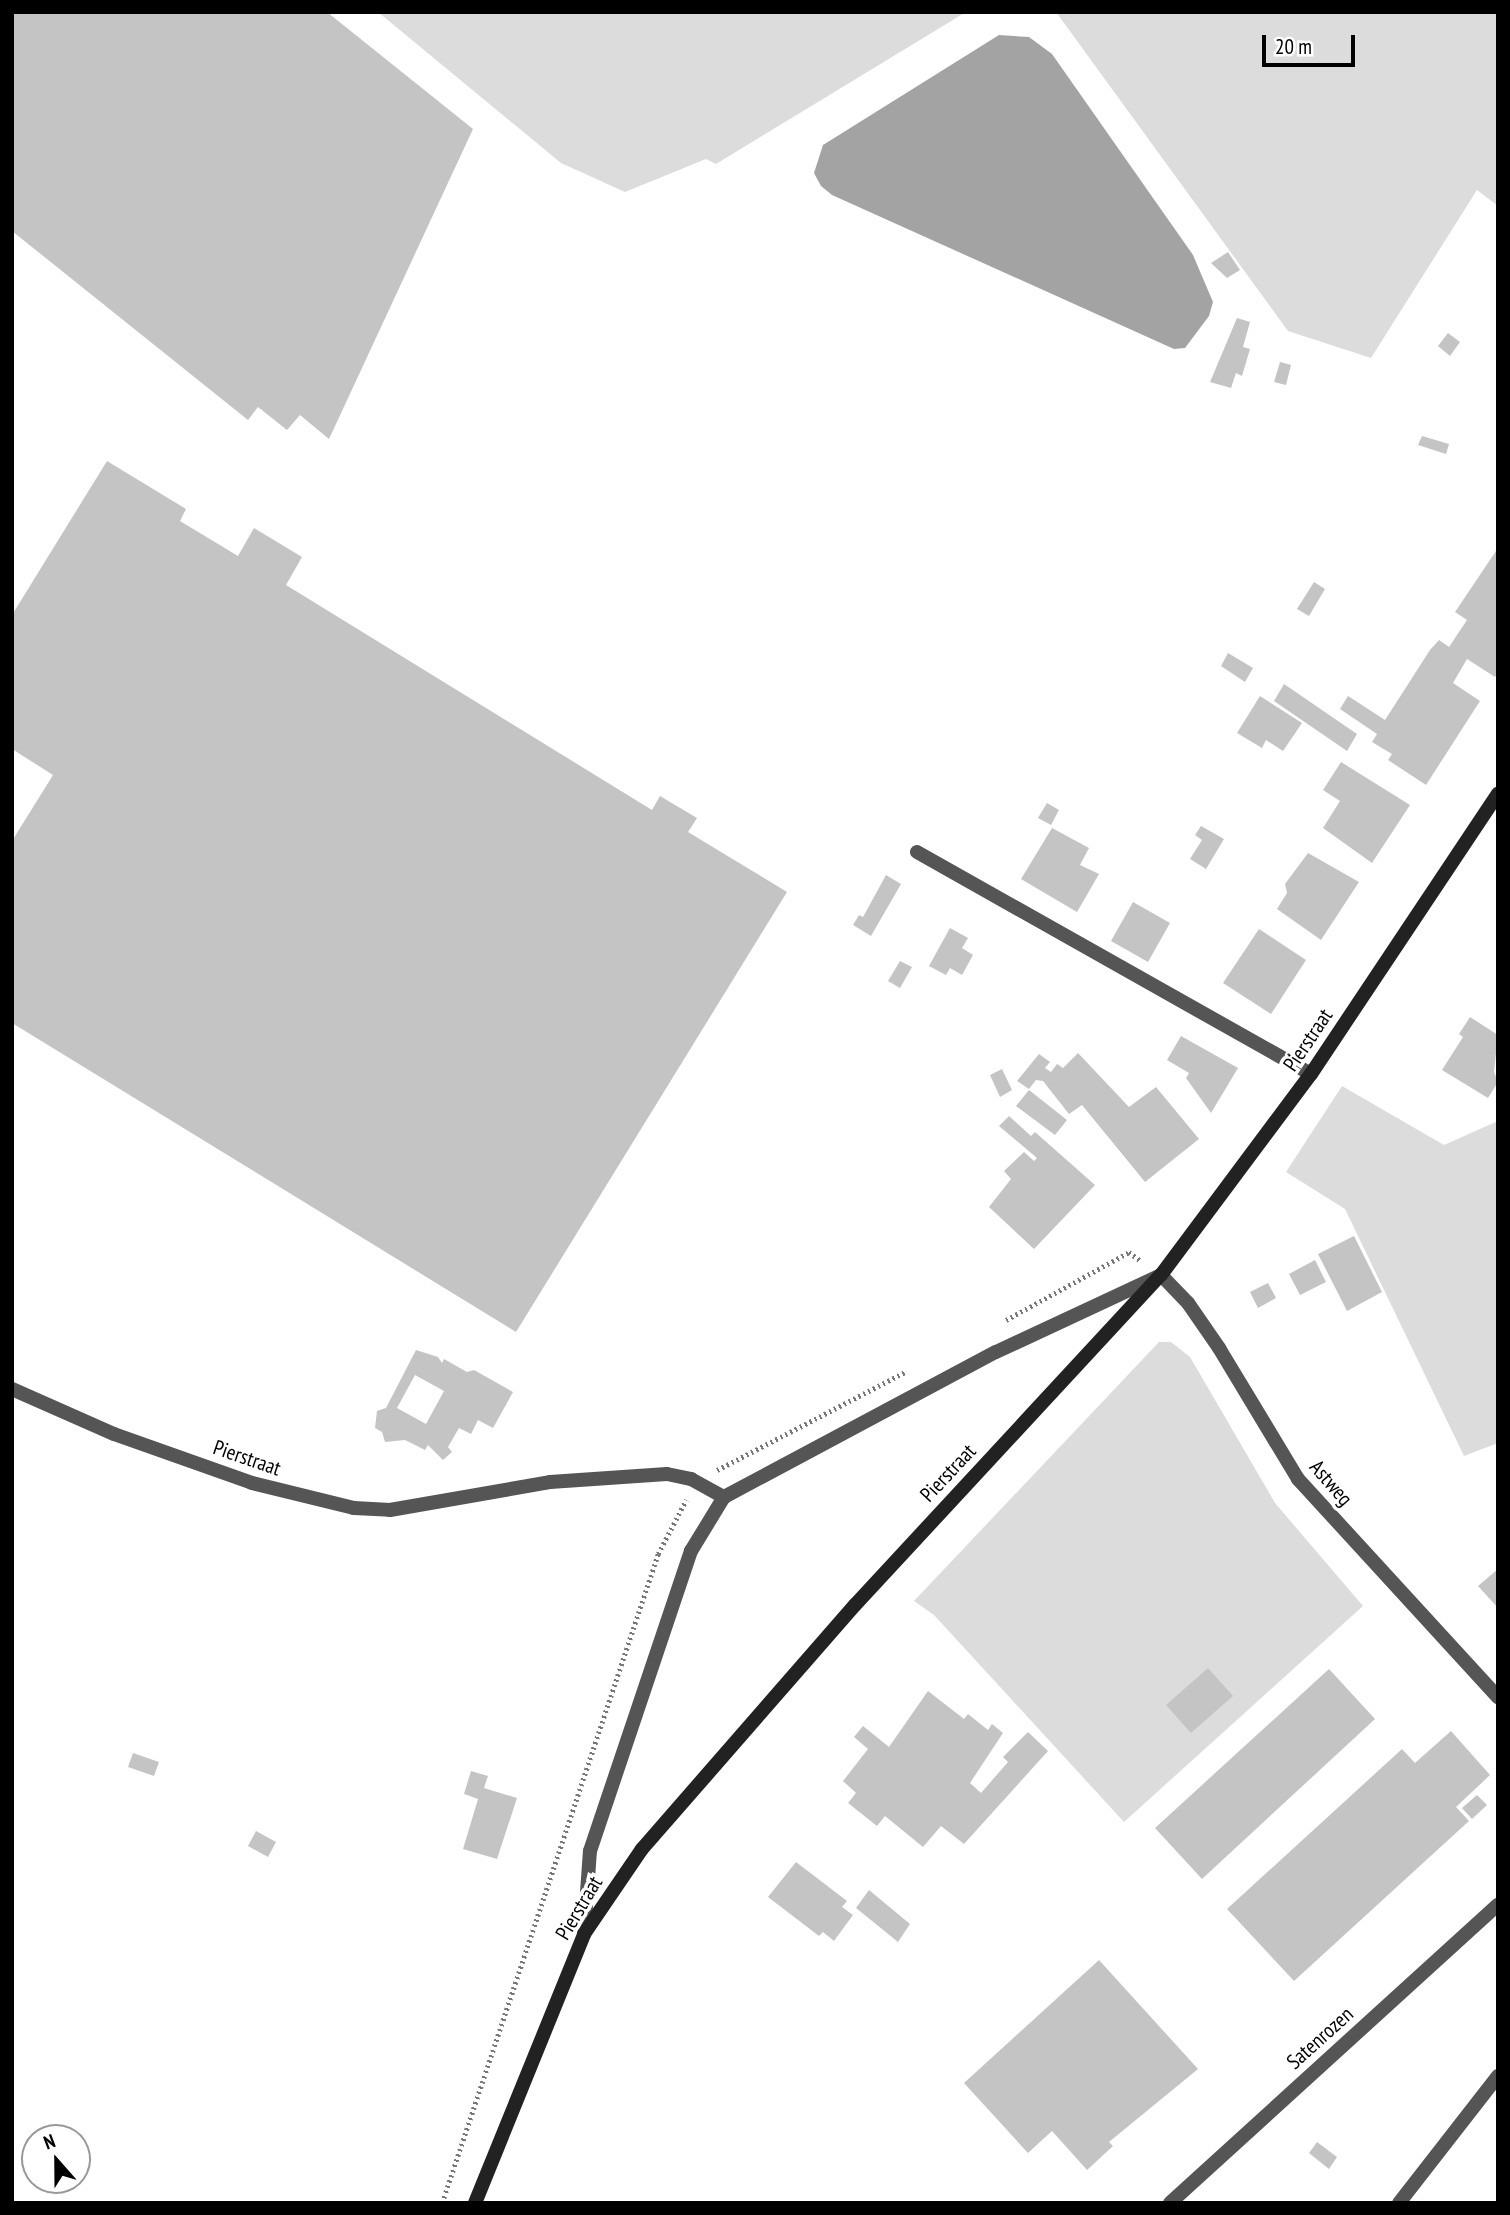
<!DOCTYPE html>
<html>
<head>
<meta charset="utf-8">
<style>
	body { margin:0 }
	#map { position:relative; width:1510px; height:2215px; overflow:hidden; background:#fff; font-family:"PT Sans Narrow",sans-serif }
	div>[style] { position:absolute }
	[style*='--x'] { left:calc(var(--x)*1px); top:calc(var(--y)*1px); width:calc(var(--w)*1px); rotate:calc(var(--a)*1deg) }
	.green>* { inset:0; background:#dcdcdc }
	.water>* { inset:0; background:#a3a3a3 }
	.building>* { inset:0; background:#c4c4c4 }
	.path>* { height:4.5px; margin-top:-2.25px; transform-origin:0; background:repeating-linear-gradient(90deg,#777 0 2px,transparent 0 5.5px) }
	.lane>* { height:14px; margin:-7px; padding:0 7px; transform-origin:7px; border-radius:7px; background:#555 }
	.street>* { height:14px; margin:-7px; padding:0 7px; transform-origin:7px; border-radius:7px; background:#555 }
	.secondary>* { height:14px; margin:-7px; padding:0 7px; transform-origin:7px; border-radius:7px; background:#222 }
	span { translate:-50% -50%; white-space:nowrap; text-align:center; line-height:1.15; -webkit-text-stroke:7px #fff; paint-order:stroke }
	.street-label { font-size:21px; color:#000 }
	.frame { position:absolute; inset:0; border:14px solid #000; pointer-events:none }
	.north { position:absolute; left:21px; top:2124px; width:70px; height:70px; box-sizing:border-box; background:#fff; border:2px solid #999; border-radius:50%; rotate:339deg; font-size:19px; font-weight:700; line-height:28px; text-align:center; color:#000 }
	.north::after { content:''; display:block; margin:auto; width:24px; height:32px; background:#000; clip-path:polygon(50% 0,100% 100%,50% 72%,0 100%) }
	.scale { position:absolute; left:1262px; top:35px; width:93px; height:32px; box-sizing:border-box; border:4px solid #000; border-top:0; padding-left:9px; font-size:21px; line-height:24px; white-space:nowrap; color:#000; -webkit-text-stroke:5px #fff; paint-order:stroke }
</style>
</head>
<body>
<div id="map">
	<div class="green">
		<div style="clip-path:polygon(378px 12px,966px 12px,716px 164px,706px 159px,625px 192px,561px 163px)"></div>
		<div style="clip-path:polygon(1056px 12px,1498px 12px,1498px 206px,1477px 190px,1371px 358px,1288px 331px)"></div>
		<div style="clip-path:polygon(1342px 1086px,1444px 1145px,1498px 1121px,1498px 1443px,1464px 1456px,1345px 1209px,1286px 1172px)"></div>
		<div style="clip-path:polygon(1159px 1342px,1171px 1342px,1190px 1357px,1275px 1503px,1363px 1606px,1124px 1822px,934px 1615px,914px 1601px)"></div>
	</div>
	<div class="water">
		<div style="clip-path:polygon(999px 35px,1029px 37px,1052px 54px,1193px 255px,1213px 302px,1209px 316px,1185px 348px,1174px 349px,832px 195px,821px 186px,814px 173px,823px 145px)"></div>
	</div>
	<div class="building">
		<div style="clip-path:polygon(12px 12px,327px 12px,473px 129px,329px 439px,300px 415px,287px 430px,258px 407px,248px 420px,12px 231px)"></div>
		<div style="clip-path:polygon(1228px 252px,1240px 270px,1227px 278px,1211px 263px)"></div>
		<div style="clip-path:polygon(1237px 318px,1250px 322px,1243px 347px,1250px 349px,1242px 376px,1236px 373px,1231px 388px,1210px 382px)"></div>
		<div style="clip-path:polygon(1448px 333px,1460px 342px,1450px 356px,1438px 346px)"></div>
		<div style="clip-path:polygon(1280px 362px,1291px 365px,1286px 385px,1274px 382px)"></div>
		<div style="clip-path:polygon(1422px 436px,1449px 444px,1446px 454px,1418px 445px)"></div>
		<div style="clip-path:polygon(107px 461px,186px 509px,180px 521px,238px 556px,254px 528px,302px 557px,286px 585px,652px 810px,660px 796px,697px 818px,688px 832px,787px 892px,516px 1332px,12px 1023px,12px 841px,53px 775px,12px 749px,12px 615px)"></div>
		<div style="clip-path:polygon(1498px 548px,1498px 672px,1495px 677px,1467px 659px,1453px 683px,1480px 701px,1426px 785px,1388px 760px,1392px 754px,1372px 742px,1377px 734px,1340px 709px,1348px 696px,1385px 720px,1430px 650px,1439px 640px,1449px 647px,1467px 620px,1455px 612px)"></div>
		<div style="clip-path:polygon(1314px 582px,1325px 589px,1309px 616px,1297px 609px)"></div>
		<div style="clip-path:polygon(1228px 653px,1253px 668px,1245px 682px,1221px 666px)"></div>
		<div style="clip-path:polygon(1284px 684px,1357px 734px,1347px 751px,1274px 701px)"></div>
		<div style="clip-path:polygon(1260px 696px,1302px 723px,1283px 751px,1266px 740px,1262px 748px,1237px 733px)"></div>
		<div style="clip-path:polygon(1341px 762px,1410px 805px,1372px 863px,1323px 828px,1340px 801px,1323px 790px)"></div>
		<div style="clip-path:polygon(1047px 803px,1059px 810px,1051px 825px,1038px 818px)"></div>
		<div style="clip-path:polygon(1201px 826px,1224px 839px,1206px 869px,1190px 859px,1202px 840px,1195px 835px)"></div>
		<div style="clip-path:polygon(1052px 828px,1089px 848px,1080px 865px,1099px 874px,1077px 912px,1021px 879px)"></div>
		<div style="clip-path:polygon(1308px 853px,1359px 882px,1321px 940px,1277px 909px,1287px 893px,1285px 884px)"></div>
		<div style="clip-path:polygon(886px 875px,901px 884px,871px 936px,853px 925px,859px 915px,863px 917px)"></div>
		<div style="clip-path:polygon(1133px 902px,1170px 923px,1148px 962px,1111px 941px)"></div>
		<div style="clip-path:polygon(950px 928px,968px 938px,962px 948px,973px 955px,962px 975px,950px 968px,946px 975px,929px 966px)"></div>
		<div style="clip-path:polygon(1259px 929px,1306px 960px,1271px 1014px,1223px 983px)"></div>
		<div style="clip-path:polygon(900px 961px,912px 967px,900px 988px,888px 981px)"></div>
		<div style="clip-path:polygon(1470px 1017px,1498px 1035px,1494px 1072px,1498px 1082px,1488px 1098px,1442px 1070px,1463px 1037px,1459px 1034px)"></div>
		<div style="clip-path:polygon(1181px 1036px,1238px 1068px,1211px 1113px,1186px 1078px,1189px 1073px,1167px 1060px)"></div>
		<div style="clip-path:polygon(1078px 1053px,1129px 1107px,1156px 1087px,1199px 1139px,1145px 1182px,1082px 1105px,1069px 1114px,1043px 1081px,1036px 1080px,1029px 1089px,1017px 1081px,1039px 1054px,1050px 1062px,1045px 1068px,1051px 1072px,1057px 1064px,1063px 1068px)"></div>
		<div style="clip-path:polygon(1002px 1069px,1012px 1090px,1000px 1097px,990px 1075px)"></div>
		<div style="clip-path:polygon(1029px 1090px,1067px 1120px,1055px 1135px,1016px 1106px)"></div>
		<div style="clip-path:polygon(1009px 1116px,1031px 1136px,1035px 1132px,1095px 1185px,1034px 1249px,989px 1207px,1011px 1179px,1004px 1171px,1024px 1152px,1034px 1161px,1037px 1158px,999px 1126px)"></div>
		<div style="clip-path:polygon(1354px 1236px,1382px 1292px,1347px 1311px,1318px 1254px)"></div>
		<div style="clip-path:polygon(1315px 1260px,1326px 1282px,1300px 1295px,1289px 1274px)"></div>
		<div style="clip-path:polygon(1268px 1283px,1276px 1298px,1258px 1308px,1250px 1292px)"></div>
		<div style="clip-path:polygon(evenodd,416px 1350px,438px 1357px,442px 1363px,444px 1359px,467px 1372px,474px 1370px,513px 1392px,493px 1428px,478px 1420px,471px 1434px,459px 1428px,448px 1447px,452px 1452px,443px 1460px,428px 1445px,425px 1450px,405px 1440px,385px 1442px,382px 1432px,375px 1428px,377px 1411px,386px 1408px,416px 1350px,415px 1375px,444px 1391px,426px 1424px,397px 1408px,415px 1375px)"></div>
		<div style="clip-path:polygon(1498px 1569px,1498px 1608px,1478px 1586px)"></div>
		<div style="clip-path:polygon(1208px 1668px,1233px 1696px,1191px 1733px,1166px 1705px)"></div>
		<div style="clip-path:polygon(1329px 1669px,1375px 1719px,1202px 1879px,1155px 1828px)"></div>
		<div style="clip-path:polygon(928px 1691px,964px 1719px,968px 1714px,988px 1730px,992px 1724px,1003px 1733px,970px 1783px,981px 1793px,1008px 1762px,1003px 1757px,1028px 1732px,1048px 1751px,964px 1844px,941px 1826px,923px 1847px,885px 1816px,877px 1826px,848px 1803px,856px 1793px,843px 1781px,868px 1749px,854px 1737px,863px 1726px,889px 1747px)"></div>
		<div style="clip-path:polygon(1451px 1731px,1490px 1775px,1456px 1807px,1469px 1821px,1294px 1981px,1227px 1909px,1402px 1749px,1415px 1763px)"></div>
		<div style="clip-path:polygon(133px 1753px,159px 1762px,154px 1776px,128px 1767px)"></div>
		<div style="clip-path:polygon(471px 1771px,488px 1776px,484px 1788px,517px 1798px,497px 1859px,463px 1849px,478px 1799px,464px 1794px)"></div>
		<div style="clip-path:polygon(1477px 1795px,1487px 1805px,1472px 1819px,1462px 1808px)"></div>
		<div style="clip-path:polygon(256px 1831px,276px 1842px,268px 1857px,248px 1846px)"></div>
		<div style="clip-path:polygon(796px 1862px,847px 1901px,842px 1907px,853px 1915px,834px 1941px,823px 1932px,819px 1936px,768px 1897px)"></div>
		<div style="clip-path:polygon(869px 1890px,910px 1924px,898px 1942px,856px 1908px)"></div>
		<div style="clip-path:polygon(1099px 1960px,1198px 2069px,1109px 2142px,1113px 2146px,1087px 2170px,1052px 2131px,1028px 2153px,964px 2083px)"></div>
		<div style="clip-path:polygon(1317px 2142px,1337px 2157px,1329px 2169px,1309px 2153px)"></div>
	</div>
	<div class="path">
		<div style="--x:1006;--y:1320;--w:141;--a:-28.9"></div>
		<div style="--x:1129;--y:1252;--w:15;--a:37"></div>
		<div style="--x:717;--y:1470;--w:212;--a:-27.5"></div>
		<div style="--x:442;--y:2203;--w:684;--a:-71.59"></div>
		<div style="--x:658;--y:1554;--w:61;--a:-62.6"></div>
	</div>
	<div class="lane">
		<div style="--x:917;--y:852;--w:452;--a:29.4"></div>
		<div style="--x:1399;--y:2203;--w:161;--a:-52.1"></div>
	</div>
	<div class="street">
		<div style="--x:12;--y:1389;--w:111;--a:23.8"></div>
		<div style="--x:114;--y:1434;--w:146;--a:19.5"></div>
		<div style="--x:252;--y:1483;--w:105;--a:13.8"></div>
		<div style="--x:354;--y:1508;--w:36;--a:3"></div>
		<div style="--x:390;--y:1510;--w:162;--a:-9.9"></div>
		<div style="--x:550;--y:1482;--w:117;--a:-3.9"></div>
		<div style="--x:667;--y:1474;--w:25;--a:12"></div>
		<div style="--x:691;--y:1479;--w:38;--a:29"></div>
		<div style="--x:584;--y:1934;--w:83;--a:-85.9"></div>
		<div style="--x:590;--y:1851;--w:317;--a:-71.4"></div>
		<div style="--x:691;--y:1551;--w:63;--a:-58.6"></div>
		<div style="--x:724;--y:1497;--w:308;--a:-28.1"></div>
		<div style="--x:996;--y:1352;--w:182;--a:-25"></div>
		<div style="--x:1161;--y:1275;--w:39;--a:46"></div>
		<div style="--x:1188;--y:1303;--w:55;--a:55.4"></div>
		<div style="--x:1219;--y:1348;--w:153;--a:58.9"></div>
		<div style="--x:1298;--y:1479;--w:296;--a:47.5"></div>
		<div style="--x:1170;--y:2203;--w:443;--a:-42.3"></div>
	</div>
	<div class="secondary">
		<div style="--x:475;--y:2203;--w:290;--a:-67.9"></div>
		<div style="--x:584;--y:1934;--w:103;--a:-55.7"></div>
		<div style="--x:642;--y:1849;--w:324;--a:-48.9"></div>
		<div style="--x:855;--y:1605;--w:450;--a:-47.2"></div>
		<div style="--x:1161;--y:1275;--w:251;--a:-53.3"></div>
		<div style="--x:1311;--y:1074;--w:337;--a:-56.3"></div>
	</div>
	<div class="street-label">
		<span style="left:1308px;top:1040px;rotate:-56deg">Pierstraat</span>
		<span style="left:247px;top:1458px;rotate:19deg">Pierstraat</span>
		<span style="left:948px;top:1473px;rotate:-47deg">Pierstraat</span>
		<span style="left:1331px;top:1483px;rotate:49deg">Astweg</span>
		<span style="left:579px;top:1908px;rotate:-59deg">Pierstraat</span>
		<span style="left:1320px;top:2038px;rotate:-42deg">Satenrozen</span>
	</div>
	<div class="frame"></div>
	<div class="north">N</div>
	<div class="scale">20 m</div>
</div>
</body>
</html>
